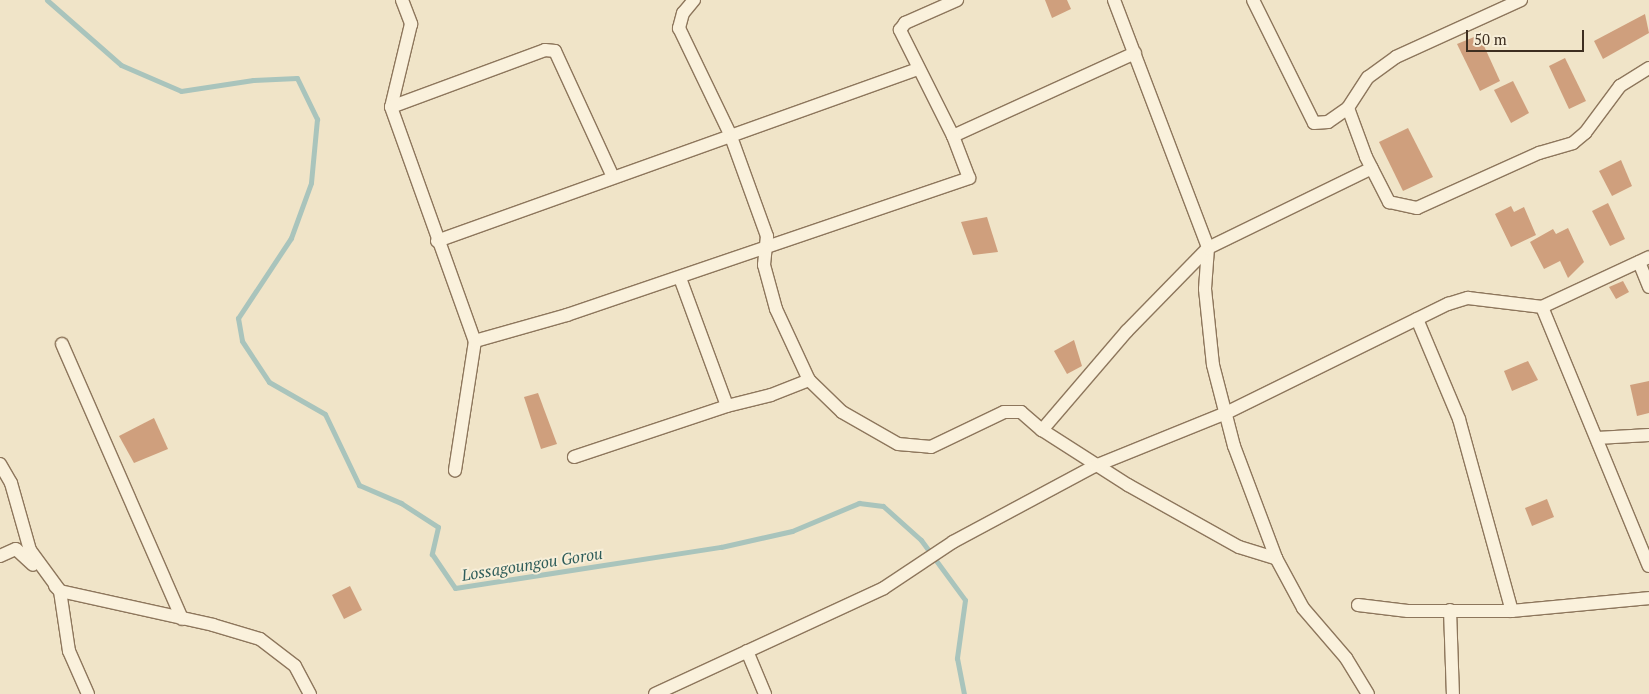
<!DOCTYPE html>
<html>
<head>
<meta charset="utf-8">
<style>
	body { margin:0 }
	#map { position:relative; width:1649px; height:694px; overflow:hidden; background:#f0e4c8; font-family:"PT Serif",serif }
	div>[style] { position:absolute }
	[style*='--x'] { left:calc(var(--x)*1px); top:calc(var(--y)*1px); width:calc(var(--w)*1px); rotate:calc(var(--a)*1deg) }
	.stream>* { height:5px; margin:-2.5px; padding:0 2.5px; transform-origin:2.5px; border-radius:2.5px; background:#a9c4bc }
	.building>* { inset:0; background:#cf9f7d }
	.roads { filter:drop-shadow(1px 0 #8d765c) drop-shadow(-1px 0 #8d765c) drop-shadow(0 1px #8d765c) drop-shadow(0 -1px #8d765c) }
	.street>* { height:12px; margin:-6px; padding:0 6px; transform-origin:6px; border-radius:6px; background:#faf1dc }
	span { translate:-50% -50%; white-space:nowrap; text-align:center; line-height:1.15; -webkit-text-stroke:4px #f7eed8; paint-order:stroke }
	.water-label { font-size:16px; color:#2f5d5a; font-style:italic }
	.scale { position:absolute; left:1466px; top:30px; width:118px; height:22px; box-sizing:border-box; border:2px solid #3d2e20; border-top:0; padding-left:6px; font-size:15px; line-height:18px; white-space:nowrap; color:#3d2e20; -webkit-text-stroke:4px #f7eed8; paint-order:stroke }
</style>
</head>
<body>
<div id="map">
	<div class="stream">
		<div style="--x:47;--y:0;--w:98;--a:41.3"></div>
		<div style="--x:121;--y:65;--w:65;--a:23.4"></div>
		<div style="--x:181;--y:91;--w:73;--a:-8.7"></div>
		<div style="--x:253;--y:80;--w:44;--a:-2.6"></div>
		<div style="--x:297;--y:78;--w:46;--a:64"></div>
		<div style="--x:317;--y:119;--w:64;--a:95.4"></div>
		<div style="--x:311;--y:183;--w:59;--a:110"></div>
		<div style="--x:291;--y:238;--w:96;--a:123.5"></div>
		<div style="--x:238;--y:318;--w:23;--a:80"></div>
		<div style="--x:242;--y:341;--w:49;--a:56.6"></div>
		<div style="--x:269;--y:382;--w:64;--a:29.7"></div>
		<div style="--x:325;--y:414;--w:79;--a:64.4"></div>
		<div style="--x:359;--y:485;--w:46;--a:23.2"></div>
		<div style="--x:401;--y:503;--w:44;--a:33"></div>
		<div style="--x:438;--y:527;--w:28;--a:103"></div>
		<div style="--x:432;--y:554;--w:41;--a:55.9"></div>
		<div style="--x:455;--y:588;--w:269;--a:-8.8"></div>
		<div style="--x:721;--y:547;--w:73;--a:-12.7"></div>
		<div style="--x:792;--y:531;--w:73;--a:-22.7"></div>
		<div style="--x:859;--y:503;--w:24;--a:7"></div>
		<div style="--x:883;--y:506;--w:51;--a:41.8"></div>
		<div style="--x:921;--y:540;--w:74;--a:53.7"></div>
		<div style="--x:965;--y:600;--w:59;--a:97.9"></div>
		<div style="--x:957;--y:658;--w:37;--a:79"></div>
	</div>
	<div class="building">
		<div style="clip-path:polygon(1045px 0,1067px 0,1071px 9px,1052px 18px)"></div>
		<div style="clip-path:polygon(1645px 14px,1649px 33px,1603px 59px,1594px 41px)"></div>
		<div style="clip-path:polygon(1479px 35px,1500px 81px,1480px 91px,1457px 44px)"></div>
		<div style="clip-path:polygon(1565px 58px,1586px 101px,1569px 109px,1549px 66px)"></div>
		<div style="clip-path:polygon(1513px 81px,1529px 113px,1511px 123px,1494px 90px)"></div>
		<div style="clip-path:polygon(1408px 128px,1433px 177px,1403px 191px,1379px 142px)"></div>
		<div style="clip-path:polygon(1621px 160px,1632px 186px,1612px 196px,1599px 171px)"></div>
		<div style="clip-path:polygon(1608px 203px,1625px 239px,1610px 246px,1592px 211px)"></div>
		<div style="clip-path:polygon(1511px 206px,1514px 212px,1524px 207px,1536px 235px,1511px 247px,1495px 214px)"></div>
		<div style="clip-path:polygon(987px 217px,998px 252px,973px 255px,961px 222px)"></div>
		<div style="clip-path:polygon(1568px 228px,1584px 262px,1568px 278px,1560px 261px,1544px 269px,1530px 242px,1553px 229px,1556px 234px)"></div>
		<div style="clip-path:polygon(1623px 281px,1629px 292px,1616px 299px,1609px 287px)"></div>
		<div style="clip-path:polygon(1074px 340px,1082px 366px,1067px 374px,1054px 351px)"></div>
		<div style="clip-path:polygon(1528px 361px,1538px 380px,1512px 391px,1504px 371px)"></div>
		<div style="clip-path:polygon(1649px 381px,1649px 413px,1637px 416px,1630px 385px)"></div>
		<div style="clip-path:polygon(538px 393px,557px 444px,541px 449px,524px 397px)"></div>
		<div style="clip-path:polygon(154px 418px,168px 449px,134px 463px,119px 436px)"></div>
		<div style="clip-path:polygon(1547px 499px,1554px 517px,1532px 526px,1525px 508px)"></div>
		<div style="clip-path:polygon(350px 586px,362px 610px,344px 619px,332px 595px)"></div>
	</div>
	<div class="roads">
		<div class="street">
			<div style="--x:402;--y:0;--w:26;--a:69"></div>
			<div style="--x:411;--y:24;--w:85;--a:103.5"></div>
			<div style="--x:391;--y:107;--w:249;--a:70.3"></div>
			<div style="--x:475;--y:341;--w:131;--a:98.8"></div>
			<div style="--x:694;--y:0;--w:17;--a:130"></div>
			<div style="--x:683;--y:13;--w:16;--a:105"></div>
			<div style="--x:679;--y:28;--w:118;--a:64.3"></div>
			<div style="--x:730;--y:134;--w:109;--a:70.1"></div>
			<div style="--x:767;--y:236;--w:29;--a:96"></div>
			<div style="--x:764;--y:265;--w:46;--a:74.7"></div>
			<div style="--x:776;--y:309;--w:78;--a:65.1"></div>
			<div style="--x:809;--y:380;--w:46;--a:44.1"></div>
			<div style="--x:842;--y:412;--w:64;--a:29.7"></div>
			<div style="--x:898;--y:444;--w:33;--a:5"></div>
			<div style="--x:931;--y:447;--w:81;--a:-25.6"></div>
			<div style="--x:1004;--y:412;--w:17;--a:0"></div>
			<div style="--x:1021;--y:412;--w:28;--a:41"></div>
			<div style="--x:1042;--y:430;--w:102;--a:32.6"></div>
			<div style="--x:1128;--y:485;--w:127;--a:29.2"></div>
			<div style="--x:1239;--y:547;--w:39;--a:17"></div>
			<div style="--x:1114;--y:0;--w:265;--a:69.2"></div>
			<div style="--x:1208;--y:248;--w:41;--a:94.2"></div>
			<div style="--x:1205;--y:289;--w:76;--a:84"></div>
			<div style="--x:1213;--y:365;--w:84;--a:75.5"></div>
			<div style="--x:1234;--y:446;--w:120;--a:69.4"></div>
			<div style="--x:1276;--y:558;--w:57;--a:61.6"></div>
			<div style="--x:1303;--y:608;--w:66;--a:49.3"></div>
			<div style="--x:1346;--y:658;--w:42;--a:58.6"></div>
			<div style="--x:1253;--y:0;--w:137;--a:63.6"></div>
			<div style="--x:1314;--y:123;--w:14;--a:-4"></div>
			<div style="--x:1328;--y:122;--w:24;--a:-35"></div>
			<div style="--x:1521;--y:0;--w:137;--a:155.5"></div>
			<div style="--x:1396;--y:57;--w:34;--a:144"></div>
			<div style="--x:1368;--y:77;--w:37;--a:123"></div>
			<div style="--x:1348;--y:108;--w:52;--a:69.8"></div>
			<div style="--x:1366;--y:157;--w:51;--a:62.9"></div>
			<div style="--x:1389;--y:202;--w:29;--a:12"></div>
			<div style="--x:1417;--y:208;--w:134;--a:-24.3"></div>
			<div style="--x:1539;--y:153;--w:35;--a:-16"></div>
			<div style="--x:1573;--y:143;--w:16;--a:-40"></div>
			<div style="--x:1585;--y:133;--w:59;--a:-53.3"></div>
			<div style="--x:1620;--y:86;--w:34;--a:-32"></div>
			<div style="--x:391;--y:107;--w:164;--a:-20.3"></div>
			<div style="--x:545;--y:50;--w:10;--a:6"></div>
			<div style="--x:555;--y:51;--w:139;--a:65.3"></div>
			<div style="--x:953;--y:136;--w:200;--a:-24.5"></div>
			<div style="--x:437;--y:241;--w:511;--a:-19.68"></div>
			<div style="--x:1639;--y:262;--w:27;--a:68"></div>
			<div style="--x:680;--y:278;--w:136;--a:69.8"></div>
			<div style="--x:1542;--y:307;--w:280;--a:67.6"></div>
			<div style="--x:1417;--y:319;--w:108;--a:67.2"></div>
			<div style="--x:1459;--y:419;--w:199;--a:74.6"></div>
			<div style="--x:475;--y:341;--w:96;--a:-15.8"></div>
			<div style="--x:567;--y:315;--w:425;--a:-18.8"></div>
			<div style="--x:969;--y:178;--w:45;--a:-110.9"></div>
			<div style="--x:953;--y:136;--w:119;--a:-116.6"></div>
			<div style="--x:900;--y:30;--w:9;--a:-54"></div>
			<div style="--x:905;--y:23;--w:57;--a:-23.9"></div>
			<div style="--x:62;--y:344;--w:300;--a:66.4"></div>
			<div style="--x:1042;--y:430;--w:130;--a:-49.4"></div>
			<div style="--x:1127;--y:331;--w:116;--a:-45.7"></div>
			<div style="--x:1208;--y:248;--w:182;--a:-26"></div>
			<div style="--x:1597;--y:438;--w:52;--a:-3.3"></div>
			<div style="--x:574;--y:457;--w:161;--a:-18.4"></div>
			<div style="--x:727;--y:406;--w:45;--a:-14"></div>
			<div style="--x:771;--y:395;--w:41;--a:-21.5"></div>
			<div style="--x:0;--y:464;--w:22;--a:60"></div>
			<div style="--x:11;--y:483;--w:70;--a:74.2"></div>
			<div style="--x:30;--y:550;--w:51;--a:53.8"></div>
			<div style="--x:60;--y:591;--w:157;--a:12.5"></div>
			<div style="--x:213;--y:625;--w:49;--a:16.6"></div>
			<div style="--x:260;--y:639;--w:44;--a:37.6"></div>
			<div style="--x:295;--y:666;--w:32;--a:62"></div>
			<div style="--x:0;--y:556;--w:17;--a:-24"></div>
			<div style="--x:16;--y:549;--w:23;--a:43"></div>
			<div style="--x:55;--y:586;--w:7;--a:45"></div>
			<div style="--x:60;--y:591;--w:61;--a:81.5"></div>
			<div style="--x:69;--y:651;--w:47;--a:66.2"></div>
			<div style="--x:1358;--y:605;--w:50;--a:6.8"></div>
			<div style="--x:1408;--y:611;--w:104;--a:0"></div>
			<div style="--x:1512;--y:611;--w:138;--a:-5.4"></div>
			<div style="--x:1450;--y:610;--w:84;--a:88"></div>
			<div style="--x:747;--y:651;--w:47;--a:67.3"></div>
			<div style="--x:655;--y:694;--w:252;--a:-24.8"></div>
			<div style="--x:884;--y:588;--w:83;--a:-33.7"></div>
			<div style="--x:953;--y:542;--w:161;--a:-28.2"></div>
			<div style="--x:1095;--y:466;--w:139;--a:-22"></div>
			<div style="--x:1224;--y:414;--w:250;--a:-26.2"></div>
			<div style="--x:1448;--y:304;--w:21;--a:-17"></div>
			<div style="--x:1468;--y:298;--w:75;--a:6.9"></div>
			<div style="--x:1542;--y:307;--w:118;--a:-25"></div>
		</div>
	</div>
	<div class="water-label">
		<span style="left:532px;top:564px;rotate:-9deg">Lossagoungou Gorou</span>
	</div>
	<div class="scale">50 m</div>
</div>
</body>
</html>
